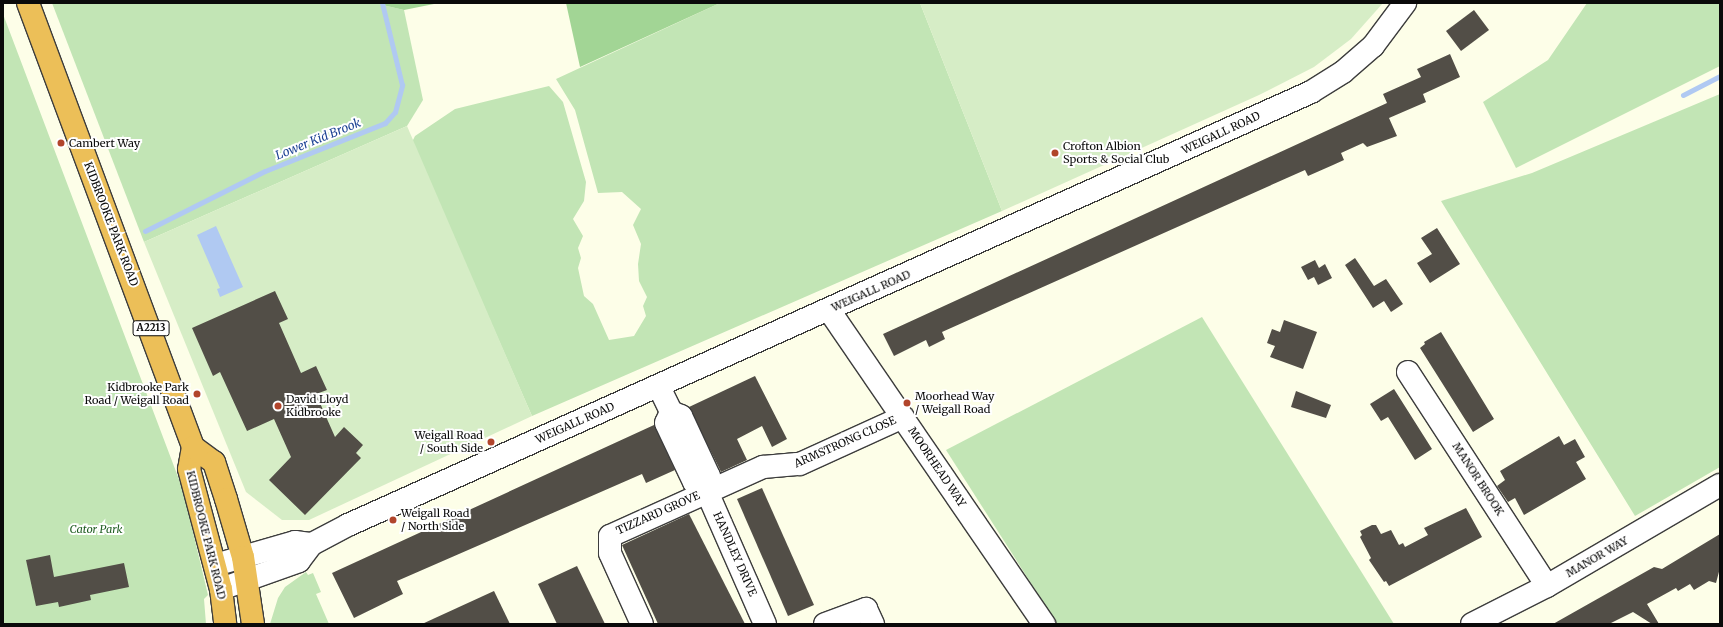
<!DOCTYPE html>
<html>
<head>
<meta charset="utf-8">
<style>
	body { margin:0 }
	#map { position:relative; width:1723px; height:627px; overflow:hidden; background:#fdfee8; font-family:Merriweather,serif }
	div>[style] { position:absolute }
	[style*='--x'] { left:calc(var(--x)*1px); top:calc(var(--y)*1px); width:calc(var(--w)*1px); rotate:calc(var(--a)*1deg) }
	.green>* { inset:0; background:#c2e5b5 }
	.forest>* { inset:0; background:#a2d595 }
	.pitch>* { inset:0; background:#d6edc6 }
	.water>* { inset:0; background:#b0c9f2 }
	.stream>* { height:5px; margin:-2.5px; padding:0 2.5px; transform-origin:2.5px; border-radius:2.5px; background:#b0c9f2 }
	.building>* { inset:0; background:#524e47 }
	.roads { filter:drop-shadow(1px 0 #3d3d3d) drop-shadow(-1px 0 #3d3d3d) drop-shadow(0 1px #3d3d3d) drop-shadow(0 -1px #3d3d3d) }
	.minor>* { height:22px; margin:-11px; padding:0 11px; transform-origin:11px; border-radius:11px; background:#fff }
	.highway>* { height:22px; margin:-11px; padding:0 11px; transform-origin:11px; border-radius:11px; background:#ecbf58 }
	.dots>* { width:11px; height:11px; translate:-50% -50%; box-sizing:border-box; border:2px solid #fff; border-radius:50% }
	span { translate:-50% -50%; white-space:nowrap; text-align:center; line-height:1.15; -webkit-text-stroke:4px #fff; paint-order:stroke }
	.shield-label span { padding:1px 3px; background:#fff; border:1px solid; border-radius:3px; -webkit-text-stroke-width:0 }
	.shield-label { font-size:10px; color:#0a0a0a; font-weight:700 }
	.street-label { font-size:11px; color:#0a0a0a }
	.poi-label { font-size:11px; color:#0a0a0a }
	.left { translate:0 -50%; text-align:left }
	.right { translate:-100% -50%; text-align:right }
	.park-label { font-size:11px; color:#1f5d21; font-style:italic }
	.water-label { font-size:12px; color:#1c4293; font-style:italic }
	.frame { position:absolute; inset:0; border:4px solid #0a0a0a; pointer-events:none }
</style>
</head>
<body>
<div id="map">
	<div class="green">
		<div style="clip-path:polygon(52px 3px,374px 3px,404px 10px,423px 100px,407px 126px,144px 242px)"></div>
		<div style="clip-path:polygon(720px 3px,920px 3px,1002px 211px,532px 416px,412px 142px,415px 136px,455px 109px,549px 86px,563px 102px,586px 182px,584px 201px,573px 219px,583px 236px,578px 248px,581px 258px,578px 268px,584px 296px,593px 304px,609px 340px,634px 336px,646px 316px,643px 306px,647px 297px,639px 281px,638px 264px,641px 244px,633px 225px,641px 209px,622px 192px,598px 193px,575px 110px,556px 79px)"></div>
		<div style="clip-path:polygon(1587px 3px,1720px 3px,1720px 66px,1516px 168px,1483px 102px,1548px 60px)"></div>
		<div style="clip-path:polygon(3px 14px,183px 490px,208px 595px,204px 599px,206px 624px,3px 624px)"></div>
		<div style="clip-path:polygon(1720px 94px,1720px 467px,1635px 516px,1441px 201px,1532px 173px)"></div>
		<div style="clip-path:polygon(1202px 317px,1394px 624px,1057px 624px,946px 450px)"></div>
		<div style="clip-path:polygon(306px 572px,308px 575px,313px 573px,321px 592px,316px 594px,329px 624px,270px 624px,278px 598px,285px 587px)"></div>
	</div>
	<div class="forest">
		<div style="clip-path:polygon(374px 3px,439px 3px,404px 10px)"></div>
		<div style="clip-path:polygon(566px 3px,720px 3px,580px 67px)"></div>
	</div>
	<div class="pitch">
		<div style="clip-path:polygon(920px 3px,1383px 3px,1351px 39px,1314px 67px,1259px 95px,1002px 211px)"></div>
		<div style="clip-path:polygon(407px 126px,532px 416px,309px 520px,282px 520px,246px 492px,144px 242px)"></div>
	</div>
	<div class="water">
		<div style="clip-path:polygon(216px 226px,243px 287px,220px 297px,217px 289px,220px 288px,197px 235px)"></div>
	</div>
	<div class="stream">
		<div style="--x:1683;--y:95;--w:42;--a:-27.2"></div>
		<div style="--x:145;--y:231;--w:134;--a:-26.6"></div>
		<div style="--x:265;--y:171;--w:129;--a:-21.8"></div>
		<div style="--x:385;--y:123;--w:15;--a:-48"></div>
		<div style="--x:395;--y:112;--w:28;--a:-75"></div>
		<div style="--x:402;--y:85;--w:84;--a:-103.7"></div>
	</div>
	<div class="building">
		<div style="clip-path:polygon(1474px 10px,1489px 30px,1461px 51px,1446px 31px)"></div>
		<div style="clip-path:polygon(1450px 54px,1460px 77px,1423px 94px,1426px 102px,1389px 118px,1397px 136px,1367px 147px,1363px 143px,1341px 153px,1344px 160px,1333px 165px,1308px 176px,1305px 170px,942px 332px,945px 339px,929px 347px,926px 340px,894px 356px,883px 334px,1387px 103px,1383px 94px,1421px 77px,1417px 69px)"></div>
		<div style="clip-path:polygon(1437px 228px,1460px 264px,1430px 283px,1417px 263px,1432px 254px,1421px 238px)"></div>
		<div style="clip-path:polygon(1355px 258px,1374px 286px,1386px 279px,1403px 304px,1391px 312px,1384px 301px,1373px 308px,1345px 265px)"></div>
		<div style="clip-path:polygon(1315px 260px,1319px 268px,1325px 264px,1332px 278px,1318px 285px,1314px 277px,1308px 280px,1301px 267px)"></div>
		<div style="clip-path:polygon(275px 291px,288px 319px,279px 323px,301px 373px,316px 366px,327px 390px,316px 394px,335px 437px,344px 427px,363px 445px,356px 453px,361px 458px,305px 515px,269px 480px,291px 457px,274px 419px,247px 431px,220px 372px,213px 376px,192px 328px)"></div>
		<div style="clip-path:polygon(1284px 320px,1317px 332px,1303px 369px,1270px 357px,1275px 346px,1267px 343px,1272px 329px,1280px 332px)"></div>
		<div style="clip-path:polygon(1441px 332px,1494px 419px,1473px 432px,1420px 348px,1425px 344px,1424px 342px)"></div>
		<div style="clip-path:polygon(755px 376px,787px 439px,772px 447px,762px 426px,737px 439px,747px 460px,721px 472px,689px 407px)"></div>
		<div style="clip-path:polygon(1394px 389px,1432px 449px,1415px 460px,1388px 417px,1381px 421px,1370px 404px)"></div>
		<div style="clip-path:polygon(1296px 391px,1331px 405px,1326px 418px,1291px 407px)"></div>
		<div style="clip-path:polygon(654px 425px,675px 470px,646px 483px,642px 474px,397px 581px,403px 594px,354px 618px,332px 573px)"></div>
		<div style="clip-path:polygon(1559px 436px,1564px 445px,1575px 439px,1585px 457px,1576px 462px,1586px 479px,1524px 515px,1515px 498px,1508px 502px,1497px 486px,1505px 480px,1500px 471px)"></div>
		<div style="clip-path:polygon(762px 488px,814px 605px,788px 616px,737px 499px)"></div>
		<div style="clip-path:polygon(1466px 508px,1482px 537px,1389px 586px,1386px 581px,1384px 582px,1369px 560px,1371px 558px,1360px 537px,1362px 535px,1360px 531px,1372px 525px,1376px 525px,1381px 534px,1391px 530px,1399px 545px,1403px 543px,1405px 547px,1428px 535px,1424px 528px)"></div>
		<div style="clip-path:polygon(689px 514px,745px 624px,658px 624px,622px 545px)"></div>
		<div style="clip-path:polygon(1720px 534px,1720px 568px,1716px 583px,1709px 581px,1694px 590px,1690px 584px,1678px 591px,1676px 588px,1647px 604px,1659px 624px,1652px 624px,1633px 612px,1609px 624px,1553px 624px,1654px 567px,1662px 569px)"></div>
		<div style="clip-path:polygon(50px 555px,54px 577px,124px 563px,129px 587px,90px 595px,91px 600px,59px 607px,58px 602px,36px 606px,26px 560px)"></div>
		<div style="clip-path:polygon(577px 566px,605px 624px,557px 624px,538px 584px)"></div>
		<div style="clip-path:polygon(494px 591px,510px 624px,422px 624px)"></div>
	</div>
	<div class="roads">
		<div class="minor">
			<div style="--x:829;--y:310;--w:381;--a:55.6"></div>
			<div style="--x:1408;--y:372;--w:255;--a:57"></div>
			<div style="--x:659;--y:387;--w:28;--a:64"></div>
			<div style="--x:671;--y:412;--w:11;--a:22"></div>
			<div style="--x:681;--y:416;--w:66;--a:65"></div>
			<div style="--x:709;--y:476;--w:10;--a:119"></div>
			<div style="--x:704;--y:485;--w:152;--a:66.3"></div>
			<div style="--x:671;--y:412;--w:12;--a:114"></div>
			<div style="--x:666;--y:423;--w:65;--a:64.6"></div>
			<div style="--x:694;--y:482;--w:10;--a:17"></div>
			<div style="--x:215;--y:565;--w:83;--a:-16"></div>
			<div style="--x:295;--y:542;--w:17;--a:7"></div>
			<div style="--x:221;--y:589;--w:83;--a:-19.7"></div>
			<div style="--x:299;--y:561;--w:21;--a:-53"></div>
			<div style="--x:312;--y:544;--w:41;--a:-27.8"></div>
			<div style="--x:348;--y:525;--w:1056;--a:-24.21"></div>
			<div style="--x:1311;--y:92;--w:38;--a:-32"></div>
			<div style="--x:1343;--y:72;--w:40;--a:-41"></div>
			<div style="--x:1373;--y:46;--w:54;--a:-53.3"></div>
			<div style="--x:642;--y:624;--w:78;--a:-114.3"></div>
			<div style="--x:610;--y:553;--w:17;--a:-90"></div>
			<div style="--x:610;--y:536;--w:168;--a:-24.3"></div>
			<div style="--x:763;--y:467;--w:37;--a:-5"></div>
			<div style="--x:800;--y:464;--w:113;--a:-24.5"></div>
			<div style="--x:825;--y:624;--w:44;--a:-20.1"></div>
			<div style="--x:866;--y:609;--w:17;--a:65"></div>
			<div style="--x:1472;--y:624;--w:84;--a:-26.9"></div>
			<div style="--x:1547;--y:586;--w:200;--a:-30.3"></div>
		</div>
		<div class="highway">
			<div style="--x:28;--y:3;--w:474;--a:69.6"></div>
			<div style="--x:193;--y:447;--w:22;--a:100"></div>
			<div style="--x:189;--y:469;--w:124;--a:75.1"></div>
			<div style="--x:221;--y:589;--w:35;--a:83"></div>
			<div style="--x:193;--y:447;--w:26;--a:36"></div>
			<div style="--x:214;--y:462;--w:39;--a:72"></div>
			<div style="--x:226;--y:499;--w:60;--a:73.7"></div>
			<div style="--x:243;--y:557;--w:68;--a:81.5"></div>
		</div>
	</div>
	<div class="dots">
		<div style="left:61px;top:143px;background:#b1452b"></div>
		<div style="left:1055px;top:153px;background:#b1452b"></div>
		<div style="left:197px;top:394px;background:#b1452b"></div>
		<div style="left:907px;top:403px;background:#b1452b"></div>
		<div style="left:278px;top:406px;background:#b1452b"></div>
		<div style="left:491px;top:442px;background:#b1452b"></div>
		<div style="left:393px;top:520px;background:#b1452b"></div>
	</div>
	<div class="shield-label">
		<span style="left:151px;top:328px">A2213</span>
	</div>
	<div class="street-label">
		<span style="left:1221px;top:133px;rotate:-25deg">WEIGALL ROAD</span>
		<span style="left:111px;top:224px;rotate:69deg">KIDBROOKE PARK ROAD</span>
		<span style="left:871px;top:291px;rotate:-24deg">WEIGALL ROAD</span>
		<span style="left:575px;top:423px;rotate:-24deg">WEIGALL ROAD</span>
		<span style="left:845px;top:442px;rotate:-24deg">ARMSTRONG CLOSE</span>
		<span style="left:937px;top:467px;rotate:56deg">MOORHEAD WAY</span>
		<span style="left:1478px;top:479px;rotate:57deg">MANOR BROOK</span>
		<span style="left:658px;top:513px;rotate:-24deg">TIZZARD GROVE</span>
		<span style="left:206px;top:535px;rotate:76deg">KIDBROOKE PARK ROAD</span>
		<span style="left:735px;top:554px;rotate:66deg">HANDLEY DRIVE</span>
		<span style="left:1597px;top:557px;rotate:-30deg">MANOR WAY</span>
	</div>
	<div class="poi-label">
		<span class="left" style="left:69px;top:143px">Cambert Way</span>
		<span class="left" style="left:1063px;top:153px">Crofton Albion<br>Sports &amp; Social Club</span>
		<span class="right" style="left:189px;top:394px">Kidbrooke Park<br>Road / Weigall Road</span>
		<span class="left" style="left:915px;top:403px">Moorhead Way<br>/ Weigall Road</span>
		<span class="left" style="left:286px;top:406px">David Lloyd<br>Kidbrooke</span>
		<span class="right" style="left:483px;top:442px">Weigall Road<br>/ South Side</span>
		<span class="left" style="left:401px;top:520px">Weigall Road<br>/ North Side</span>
	</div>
	<div class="park-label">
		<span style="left:96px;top:529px">Cator Park</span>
	</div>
	<div class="water-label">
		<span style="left:318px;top:139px;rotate:-22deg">Lower Kid Brook</span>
	</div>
	<div class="frame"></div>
</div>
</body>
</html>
